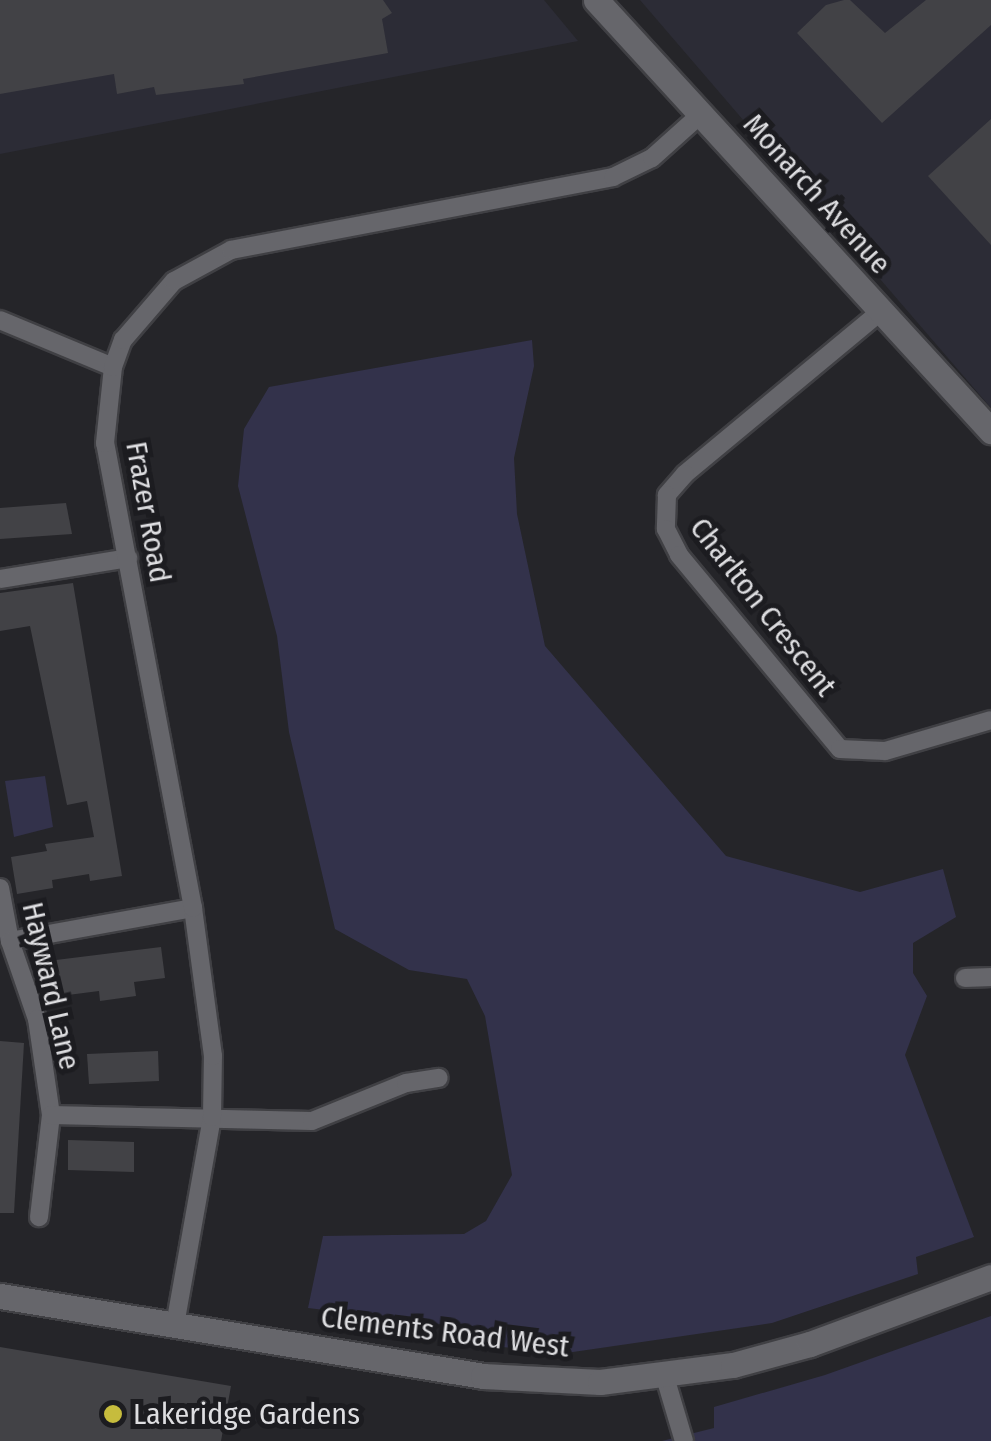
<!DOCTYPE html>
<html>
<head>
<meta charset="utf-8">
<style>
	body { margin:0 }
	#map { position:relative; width:991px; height:1441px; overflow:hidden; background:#252529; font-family:"Fira Sans Condensed",sans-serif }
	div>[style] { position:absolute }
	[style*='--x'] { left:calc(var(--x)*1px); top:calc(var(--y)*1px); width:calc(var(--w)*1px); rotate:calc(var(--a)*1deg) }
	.built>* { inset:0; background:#2c2c36 }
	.green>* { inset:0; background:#33324b }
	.building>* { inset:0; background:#424246 }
	.roads { filter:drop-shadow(2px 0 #404044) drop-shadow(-2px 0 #404044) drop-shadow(0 2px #404044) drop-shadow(0 -2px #404044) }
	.street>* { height:18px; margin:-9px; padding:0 9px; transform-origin:9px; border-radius:9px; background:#66666b }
	.secondary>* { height:25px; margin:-12.5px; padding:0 12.5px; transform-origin:12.5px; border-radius:12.5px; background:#66666b }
	.dots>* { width:28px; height:28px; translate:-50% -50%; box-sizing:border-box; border:5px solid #1c1c20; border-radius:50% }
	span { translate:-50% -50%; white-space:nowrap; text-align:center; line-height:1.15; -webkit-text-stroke:10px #1c1c20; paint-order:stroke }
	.street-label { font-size:30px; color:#dedee1 }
	.poi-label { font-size:30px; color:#dedee1 }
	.left { translate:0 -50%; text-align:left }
</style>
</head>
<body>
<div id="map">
	<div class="built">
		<div style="clip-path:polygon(0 0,544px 0,578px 41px,0 154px)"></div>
		<div style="clip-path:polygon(640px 0,991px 0,991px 408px)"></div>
	</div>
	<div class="green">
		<div style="clip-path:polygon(532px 340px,534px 366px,514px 458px,517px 514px,545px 646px,726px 856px,860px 892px,943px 869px,956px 917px,913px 943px,913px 973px,927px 996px,905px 1055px,974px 1237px,916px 1257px,918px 1274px,772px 1323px,566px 1353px,460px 1343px,456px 1326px,308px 1308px,323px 1236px,464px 1234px,486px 1221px,512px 1175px,485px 1016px,467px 979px,409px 970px,335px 929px,289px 732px,277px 636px,238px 486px,244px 429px,269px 387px)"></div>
		<div style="clip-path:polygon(45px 776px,53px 827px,14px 837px,5px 781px)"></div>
		<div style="clip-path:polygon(991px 1316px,991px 1441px,662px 1441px,714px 1428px,714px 1407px,825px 1375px)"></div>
	</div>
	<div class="building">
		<div style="clip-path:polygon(0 0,383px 0,392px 13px,382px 19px,388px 53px,243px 79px,244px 84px,156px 95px,154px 87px,117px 94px,114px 74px,0 94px)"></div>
		<div style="clip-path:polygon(844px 0,850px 0,885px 33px,926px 0,991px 0,991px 25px,882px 123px,797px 33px,826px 5px)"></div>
		<div style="clip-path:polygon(991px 119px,991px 245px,928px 176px)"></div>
		<div style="clip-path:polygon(66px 503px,72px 534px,0 539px,0 508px)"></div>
		<div style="clip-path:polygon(73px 583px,122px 876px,90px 881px,89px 874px,52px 880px,53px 888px,17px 894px,11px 857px,47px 851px,45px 844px,94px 837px,87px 801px,67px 805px,30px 626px,0 631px,0 593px)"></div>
		<div style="clip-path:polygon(161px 947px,165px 978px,134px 982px,136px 996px,100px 1001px,99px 991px,60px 996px,56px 960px)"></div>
		<div style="clip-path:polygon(0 1041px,24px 1043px,14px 1213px,0 1213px)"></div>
		<div style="clip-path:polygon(158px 1051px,159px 1081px,89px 1084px,87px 1054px)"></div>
		<div style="clip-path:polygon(68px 1140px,134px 1142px,134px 1172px,68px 1170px)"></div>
		<div style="clip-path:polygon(0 1347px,231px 1386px,221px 1441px,0 1441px)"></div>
	</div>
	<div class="roads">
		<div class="street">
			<div style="--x:880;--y:312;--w:254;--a:140.3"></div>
			<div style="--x:685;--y:474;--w:28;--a:131"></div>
			<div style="--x:667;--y:495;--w:34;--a:92"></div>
			<div style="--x:666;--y:529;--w:29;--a:63"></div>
			<div style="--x:679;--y:555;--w:252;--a:50.3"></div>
			<div style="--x:840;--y:749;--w:45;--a:2.5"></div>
			<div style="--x:885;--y:751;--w:110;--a:-16.3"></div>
			<div style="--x:0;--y:320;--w:122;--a:22.6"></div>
			<div style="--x:0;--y:579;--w:130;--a:-9.3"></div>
			<div style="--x:0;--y:888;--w:54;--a:79.3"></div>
			<div style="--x:10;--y:941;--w:83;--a:70.9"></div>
			<div style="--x:37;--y:1019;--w:97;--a:81.7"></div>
			<div style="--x:51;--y:1115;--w:103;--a:96.7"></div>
			<div style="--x:10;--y:941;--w:186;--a:-10.2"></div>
			<div style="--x:965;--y:978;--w:26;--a:-2"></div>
			<div style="--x:51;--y:1115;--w:261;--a:1.3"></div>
			<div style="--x:312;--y:1121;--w:101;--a:-22"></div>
			<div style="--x:406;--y:1083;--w:33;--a:-9"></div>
			<div style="--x:175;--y:1325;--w:211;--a:-79.9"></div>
			<div style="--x:212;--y:1117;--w:61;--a:-89.1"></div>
			<div style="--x:213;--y:1056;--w:149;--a:-97.7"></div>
			<div style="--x:193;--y:908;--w:473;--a:-100.7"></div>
			<div style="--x:105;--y:443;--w:76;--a:-84"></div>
			<div style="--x:113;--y:367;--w:29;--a:-70"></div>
			<div style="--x:123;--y:340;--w:78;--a:-49.2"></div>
			<div style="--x:174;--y:281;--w:65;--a:-28.5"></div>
			<div style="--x:231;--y:250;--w:389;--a:-10.8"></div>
			<div style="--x:613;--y:177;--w:43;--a:-26"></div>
			<div style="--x:652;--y:158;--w:64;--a:-41.9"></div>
			<div style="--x:665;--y:1377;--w:67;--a:73.5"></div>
		</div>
		<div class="secondary">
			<div style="--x:596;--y:0;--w:585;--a:47.5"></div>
			<div style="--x:0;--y:1296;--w:490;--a:9.4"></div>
			<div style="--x:483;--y:1376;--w:117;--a:2.9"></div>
			<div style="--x:600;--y:1382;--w:134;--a:-7.3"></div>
			<div style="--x:733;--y:1365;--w:80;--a:-15.3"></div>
			<div style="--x:810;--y:1344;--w:193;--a:-20.3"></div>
		</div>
	</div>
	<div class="dots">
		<div style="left:113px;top:1414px;background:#c6bc3d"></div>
	</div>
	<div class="street-label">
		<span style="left:817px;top:194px;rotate:48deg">Monarch Avenue</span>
		<span style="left:148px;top:512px;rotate:80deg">Frazer Road</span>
		<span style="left:763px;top:607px;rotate:52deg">Charlton Crescent</span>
		<span style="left:51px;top:986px;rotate:77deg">Hayward Lane</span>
		<span style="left:445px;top:1332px;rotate:7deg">Clements Road West</span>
	</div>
	<div class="poi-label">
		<span class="left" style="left:133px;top:1414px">Lakeridge Gardens</span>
	</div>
</div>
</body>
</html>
